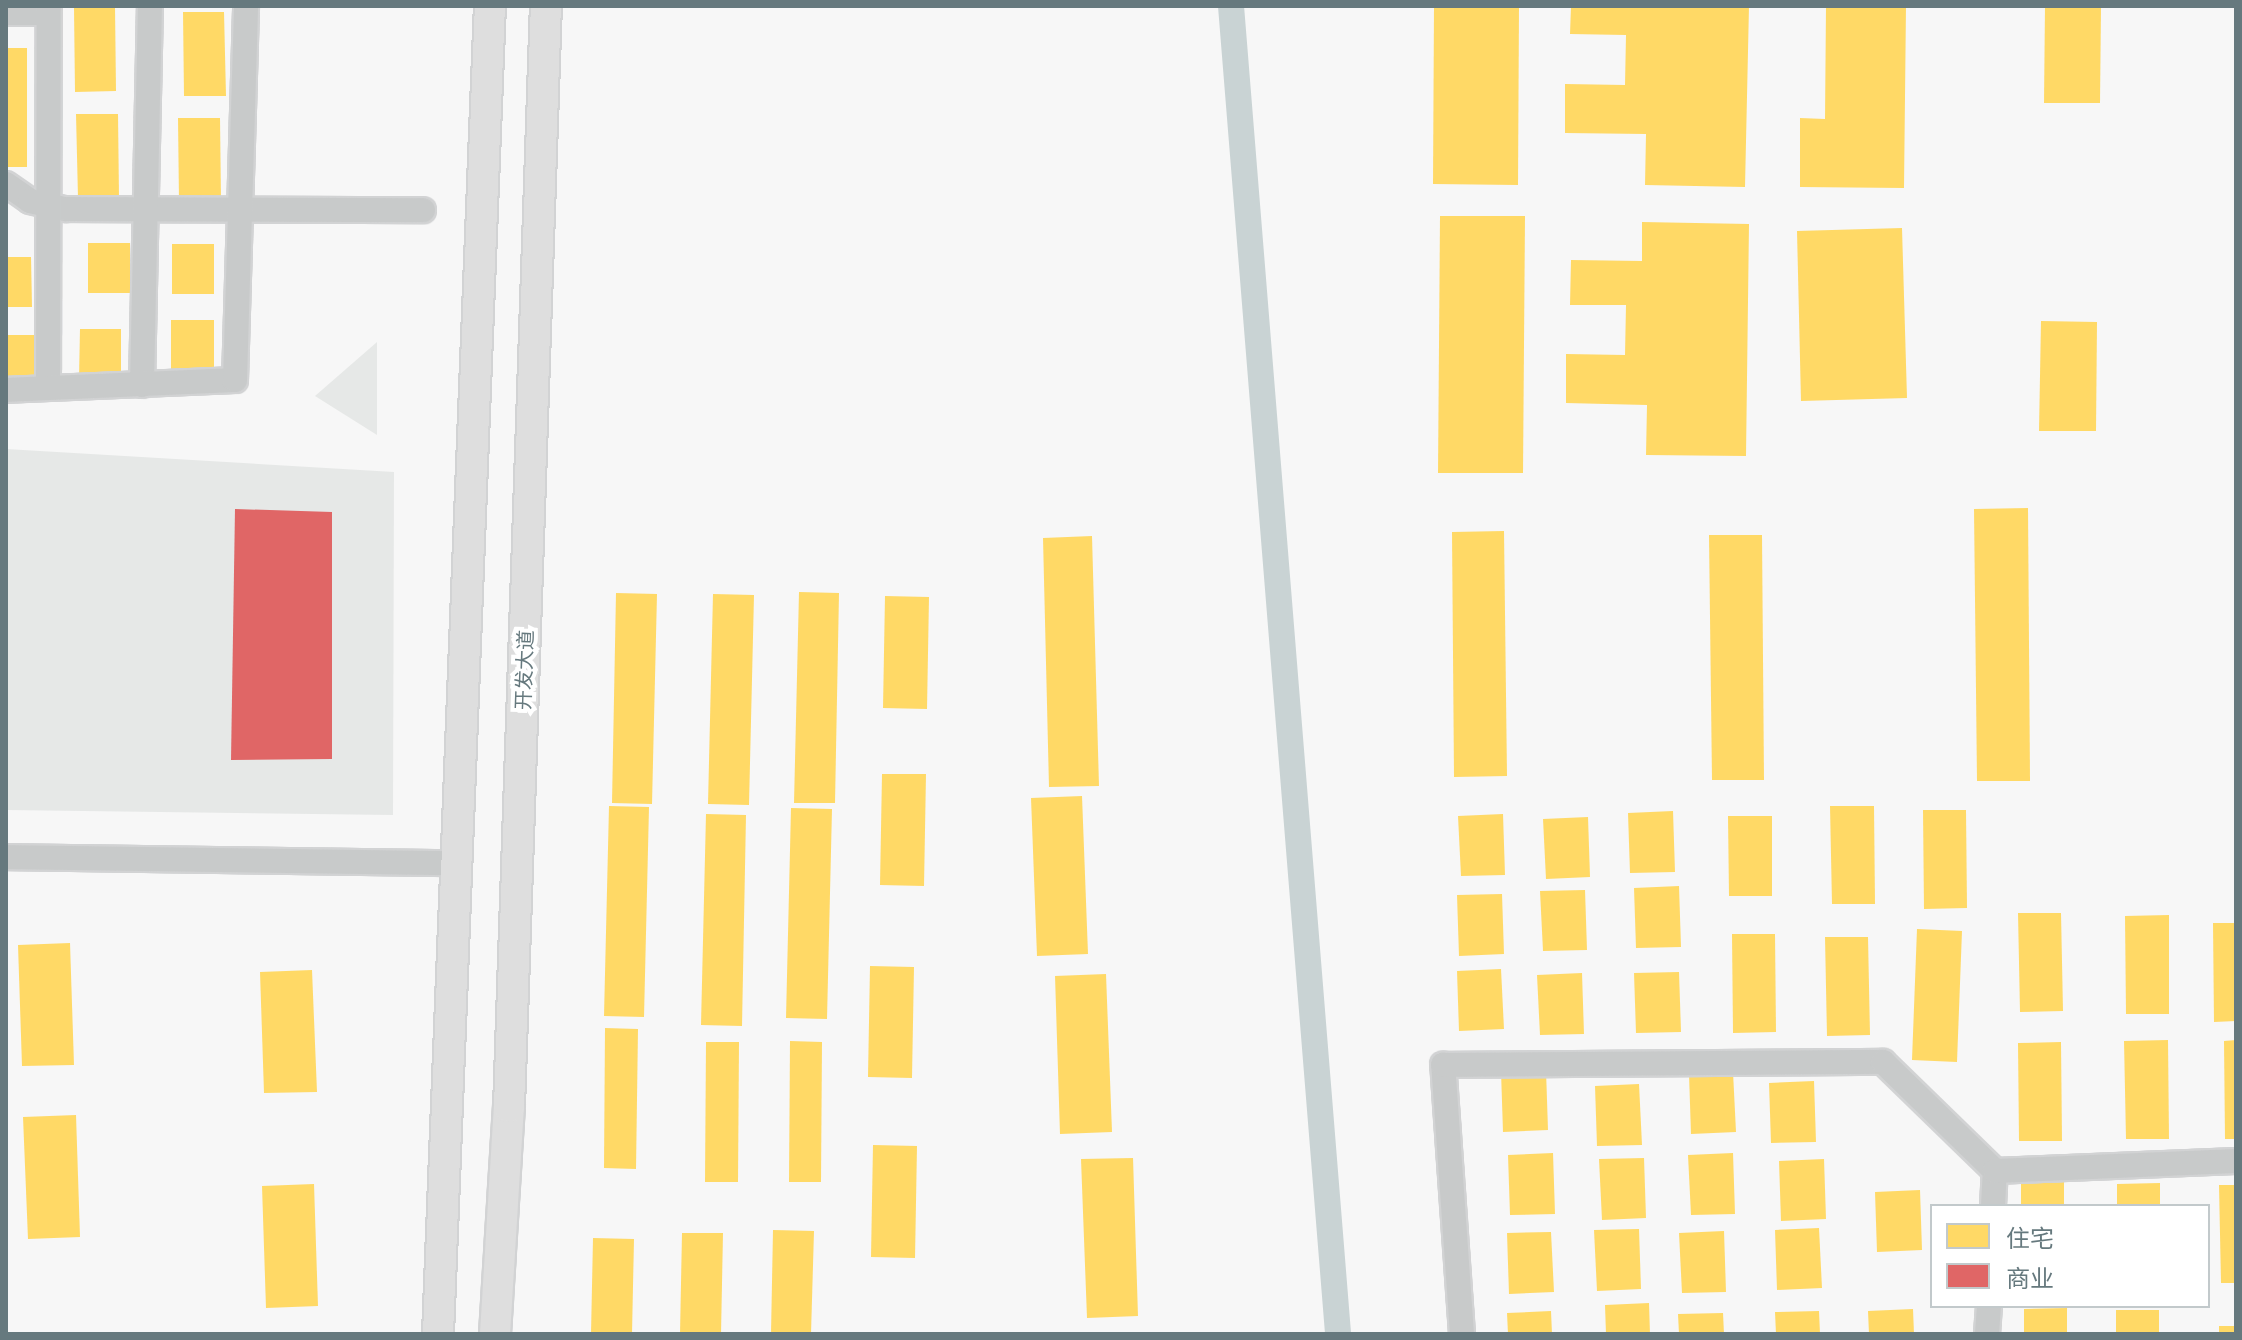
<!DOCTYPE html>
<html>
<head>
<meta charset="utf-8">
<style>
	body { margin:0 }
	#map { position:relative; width:2242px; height:1340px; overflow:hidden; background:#f7f7f7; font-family:Commissioner,"Noto Sans SC",sans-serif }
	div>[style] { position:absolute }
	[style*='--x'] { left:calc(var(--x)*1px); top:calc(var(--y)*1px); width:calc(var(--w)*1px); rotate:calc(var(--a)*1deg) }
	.built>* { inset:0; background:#e6e8e7 }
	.homes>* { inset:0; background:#ffd966 }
	.shops>* { inset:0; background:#e06666 }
	.canal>* { height:26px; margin:-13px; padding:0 13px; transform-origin:13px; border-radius:13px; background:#c9d3d4 }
	.roads { filter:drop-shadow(2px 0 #d2d3d4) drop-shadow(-2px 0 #d2d3d4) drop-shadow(0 2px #d2d3d4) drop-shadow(0 -2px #d2d3d4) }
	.minor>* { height:24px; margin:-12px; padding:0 12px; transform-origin:12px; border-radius:12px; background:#c8caca }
	.major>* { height:30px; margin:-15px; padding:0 15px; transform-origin:15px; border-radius:15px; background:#dedede }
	span { translate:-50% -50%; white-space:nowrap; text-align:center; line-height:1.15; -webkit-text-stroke:8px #fff; paint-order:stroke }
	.street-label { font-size:20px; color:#66797e }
	.frame { position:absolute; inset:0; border:8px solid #66797e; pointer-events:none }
	.legend { position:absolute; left:1930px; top:1204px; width:280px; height:104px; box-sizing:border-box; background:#fff; border:2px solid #c2c9cb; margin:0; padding:10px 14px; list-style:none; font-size:24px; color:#66797e }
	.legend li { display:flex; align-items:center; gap:16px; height:40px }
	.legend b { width:40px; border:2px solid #c2c9cb }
</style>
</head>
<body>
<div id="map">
	<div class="built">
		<div style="clip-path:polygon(377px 342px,377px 435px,315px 396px)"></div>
		<div style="clip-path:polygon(6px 449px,394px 472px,393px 815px,6px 810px)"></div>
	</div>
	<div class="homes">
		<div style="clip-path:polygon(1434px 6px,1519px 6px,1518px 185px,1433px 184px)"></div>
		<div style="clip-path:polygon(1571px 6px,1749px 6px,1745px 187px,1645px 185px,1646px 134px,1565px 133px,1565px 84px,1625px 85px,1626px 35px,1570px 34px)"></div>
		<div style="clip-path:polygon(1826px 6px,1906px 6px,1904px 188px,1800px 187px,1800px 118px,1825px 119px)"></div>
		<div style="clip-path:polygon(2045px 6px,2101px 6px,2100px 103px,2044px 103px)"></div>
		<div style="clip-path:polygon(115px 7px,116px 91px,75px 92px,74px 8px)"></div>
		<div style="clip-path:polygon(183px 12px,224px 12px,226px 96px,184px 96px)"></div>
		<div style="clip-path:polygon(6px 48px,27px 48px,27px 167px,6px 167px)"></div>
		<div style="clip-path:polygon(76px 114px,118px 114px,119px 198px,78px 198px)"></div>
		<div style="clip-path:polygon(178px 118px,220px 118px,221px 202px,179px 202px)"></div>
		<div style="clip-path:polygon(1440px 216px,1525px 216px,1523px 473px,1438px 473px)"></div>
		<div style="clip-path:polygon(1642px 222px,1749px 224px,1746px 456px,1646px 455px,1647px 405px,1566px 403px,1566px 354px,1625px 355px,1626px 305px,1570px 305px,1571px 260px,1642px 261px)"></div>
		<div style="clip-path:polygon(1902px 228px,1907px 398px,1801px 401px,1797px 231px)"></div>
		<div style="clip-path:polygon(88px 243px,130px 243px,130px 293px,88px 293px)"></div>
		<div style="clip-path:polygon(172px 244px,214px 244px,214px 294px,172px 294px)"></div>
		<div style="clip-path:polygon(6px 257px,31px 257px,32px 307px,6px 307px)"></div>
		<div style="clip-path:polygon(171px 320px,214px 320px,214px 370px,171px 370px)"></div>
		<div style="clip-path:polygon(2041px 321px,2097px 322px,2096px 431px,2039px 431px)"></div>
		<div style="clip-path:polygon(80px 329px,121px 329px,121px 380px,79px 379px)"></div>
		<div style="clip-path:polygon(6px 335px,34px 335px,35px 385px,6px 385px)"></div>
		<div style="clip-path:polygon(2028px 508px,2030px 781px,1977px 781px,1974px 509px)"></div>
		<div style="clip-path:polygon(1504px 531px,1507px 776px,1454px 777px,1452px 532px)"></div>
		<div style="clip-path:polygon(1709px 535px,1762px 535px,1764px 780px,1712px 780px)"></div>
		<div style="clip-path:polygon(1092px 536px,1099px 786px,1049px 787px,1043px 538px)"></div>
		<div style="clip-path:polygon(799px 592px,839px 593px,835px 803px,794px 803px)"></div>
		<div style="clip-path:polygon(616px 593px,657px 594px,652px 804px,612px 803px)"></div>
		<div style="clip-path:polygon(713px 594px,754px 595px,749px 805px,708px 804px)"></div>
		<div style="clip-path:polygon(885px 596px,929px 597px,927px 709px,883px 708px)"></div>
		<div style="clip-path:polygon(882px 774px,926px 774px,924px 886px,880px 885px)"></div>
		<div style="clip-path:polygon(1082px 796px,1088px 954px,1037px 956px,1031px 798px)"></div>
		<div style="clip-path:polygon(609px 806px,649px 807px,644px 1017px,604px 1016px)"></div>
		<div style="clip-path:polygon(1830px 806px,1874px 806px,1875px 904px,1832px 904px)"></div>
		<div style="clip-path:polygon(791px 808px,832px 809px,827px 1019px,786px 1018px)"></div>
		<div style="clip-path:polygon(1923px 810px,1966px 810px,1967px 908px,1924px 909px)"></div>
		<div style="clip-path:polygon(1673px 811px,1675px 872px,1630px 873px,1628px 813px)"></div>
		<div style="clip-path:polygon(706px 814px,746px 815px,742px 1026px,701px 1025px)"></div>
		<div style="clip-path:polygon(1503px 814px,1505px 875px,1461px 876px,1458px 816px)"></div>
		<div style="clip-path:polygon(1728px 816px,1772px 816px,1772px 896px,1729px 896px)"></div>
		<div style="clip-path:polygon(1588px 817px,1590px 877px,1546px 879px,1543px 819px)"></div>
		<div style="clip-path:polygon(1679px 886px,1681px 947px,1636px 948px,1634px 888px)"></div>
		<div style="clip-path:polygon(1585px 890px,1587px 950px,1543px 951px,1540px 891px)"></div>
		<div style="clip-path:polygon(1502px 894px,1504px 954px,1459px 956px,1457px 895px)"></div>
		<div style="clip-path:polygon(2018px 913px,2061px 913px,2063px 1011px,2020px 1012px)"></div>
		<div style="clip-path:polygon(2169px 915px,2169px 1014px,2126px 1014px,2125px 916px)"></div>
		<div style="clip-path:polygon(2213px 923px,2236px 923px,2236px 1021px,2214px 1022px)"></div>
		<div style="clip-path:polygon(1917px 929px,1962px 931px,1957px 1062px,1912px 1060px)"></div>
		<div style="clip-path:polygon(1732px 934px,1775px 934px,1776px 1032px,1733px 1033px)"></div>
		<div style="clip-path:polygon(1825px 937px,1868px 937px,1870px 1035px,1827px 1036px)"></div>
		<div style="clip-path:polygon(70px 943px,74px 1065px,22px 1066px,18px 945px)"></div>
		<div style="clip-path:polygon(870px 966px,914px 967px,912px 1078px,868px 1077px)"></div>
		<div style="clip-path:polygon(1501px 969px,1504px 1029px,1459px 1031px,1457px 971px)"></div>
		<div style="clip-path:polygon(312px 970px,317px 1092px,264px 1093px,260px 972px)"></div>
		<div style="clip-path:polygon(1679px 972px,1681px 1032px,1636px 1033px,1634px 973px)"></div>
		<div style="clip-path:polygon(1582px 973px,1584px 1034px,1540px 1035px,1537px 975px)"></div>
		<div style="clip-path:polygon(1106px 974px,1112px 1132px,1060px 1134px,1055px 976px)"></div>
		<div style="clip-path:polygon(605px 1028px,638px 1029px,636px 1169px,604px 1168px)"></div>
		<div style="clip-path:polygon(2168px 1040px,2169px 1139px,2126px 1139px,2124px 1041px)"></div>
		<div style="clip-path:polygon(2236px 1040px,2236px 1139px,2225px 1139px,2224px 1041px)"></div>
		<div style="clip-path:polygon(790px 1041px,822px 1042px,821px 1182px,789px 1182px)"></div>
		<div style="clip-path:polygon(706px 1042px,739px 1042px,738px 1182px,705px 1182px)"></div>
		<div style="clip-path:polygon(2061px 1042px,2062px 1141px,2019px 1141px,2018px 1043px)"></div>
		<div style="clip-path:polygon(1546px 1070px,1548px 1130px,1503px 1132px,1501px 1071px)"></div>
		<div style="clip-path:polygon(1733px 1072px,1736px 1132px,1691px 1134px,1689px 1074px)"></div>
		<div style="clip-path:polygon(1814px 1081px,1816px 1142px,1771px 1143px,1769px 1083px)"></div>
		<div style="clip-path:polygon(1639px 1084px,1642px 1145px,1597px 1146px,1595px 1086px)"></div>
		<div style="clip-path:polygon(76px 1115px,80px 1237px,28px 1239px,23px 1117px)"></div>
		<div style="clip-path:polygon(873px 1145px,917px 1146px,915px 1258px,871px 1257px)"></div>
		<div style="clip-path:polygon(1553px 1153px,1555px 1214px,1510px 1215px,1508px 1155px)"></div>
		<div style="clip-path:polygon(1733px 1153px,1735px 1214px,1691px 1215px,1688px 1155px)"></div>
		<div style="clip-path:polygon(1133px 1158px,1138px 1316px,1087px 1318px,1081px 1159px)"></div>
		<div style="clip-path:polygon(1644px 1158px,1646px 1218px,1602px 1220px,1599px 1159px)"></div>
		<div style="clip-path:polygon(1824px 1159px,1826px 1219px,1781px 1221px,1779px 1161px)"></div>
		<div style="clip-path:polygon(2064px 1182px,2064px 1206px,2021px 1206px,2021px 1183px)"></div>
		<div style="clip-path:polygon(2160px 1183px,2160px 1206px,2117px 1206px,2117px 1184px)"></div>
		<div style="clip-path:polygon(314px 1184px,318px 1306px,266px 1308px,262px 1186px)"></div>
		<div style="clip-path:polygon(2219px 1185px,2236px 1185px,2236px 1283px,2221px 1283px)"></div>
		<div style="clip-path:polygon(1920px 1190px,1922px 1250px,1877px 1252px,1875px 1192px)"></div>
		<div style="clip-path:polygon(1819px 1228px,1822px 1288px,1777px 1290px,1775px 1230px)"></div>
		<div style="clip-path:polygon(1639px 1229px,1641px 1289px,1597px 1291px,1594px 1230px)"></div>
		<div style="clip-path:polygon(773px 1230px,814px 1231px,811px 1334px,771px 1334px)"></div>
		<div style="clip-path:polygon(1724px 1231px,1726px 1292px,1682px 1293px,1679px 1233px)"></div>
		<div style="clip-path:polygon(1551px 1232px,1554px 1292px,1509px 1294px,1507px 1233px)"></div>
		<div style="clip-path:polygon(682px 1233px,723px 1233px,721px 1334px,680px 1334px)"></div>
		<div style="clip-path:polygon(593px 1238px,634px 1239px,632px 1334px,591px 1334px)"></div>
		<div style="clip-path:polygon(1649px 1303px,1650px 1334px,1606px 1334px,1605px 1305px)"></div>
		<div style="clip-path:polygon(2067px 1308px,2067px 1334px,2024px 1334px,2024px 1309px)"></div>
		<div style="clip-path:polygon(1913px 1309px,1914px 1334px,1869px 1334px,1868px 1311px)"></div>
		<div style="clip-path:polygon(2116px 1310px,2159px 1310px,2159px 1334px,2116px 1334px)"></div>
		<div style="clip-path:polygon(1551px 1311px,1552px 1334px,1508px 1334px,1507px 1313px)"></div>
		<div style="clip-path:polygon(1819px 1311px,1820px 1334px,1776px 1334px,1775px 1312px)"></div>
		<div style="clip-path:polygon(1723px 1313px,1724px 1334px,1679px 1334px,1678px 1314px)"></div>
		<div style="clip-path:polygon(2219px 1326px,2236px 1326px,2236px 1334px,2219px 1334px)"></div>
	</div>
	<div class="shops">
		<div style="clip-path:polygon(235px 509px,332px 512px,332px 759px,231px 760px)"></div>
	</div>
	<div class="canal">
		<div style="--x:1231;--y:6;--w:1332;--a:85.39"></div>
	</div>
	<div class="roads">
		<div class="minor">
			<div style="--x:6;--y:13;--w:37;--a:0"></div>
			<div style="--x:6;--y:184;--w:29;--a:35"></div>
			<div style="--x:30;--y:201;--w:37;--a:13"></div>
			<div style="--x:66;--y:209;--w:357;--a:0.2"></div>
			<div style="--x:142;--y:385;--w:379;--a:-88.8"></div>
			<div style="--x:48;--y:388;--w:382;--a:-89.9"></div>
			<div style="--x:6;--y:390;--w:229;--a:-2.5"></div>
			<div style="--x:235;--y:380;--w:374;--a:-88.3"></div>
			<div style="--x:6;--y:857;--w:453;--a:0.8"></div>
			<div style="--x:1993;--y:1206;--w:35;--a:-87"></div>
			<div style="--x:1462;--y:1334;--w:270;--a:-94"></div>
			<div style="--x:1443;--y:1065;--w:440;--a:-0.4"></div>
			<div style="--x:1883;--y:1062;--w:156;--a:44.2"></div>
			<div style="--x:1995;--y:1171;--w:241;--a:-2.4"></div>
			<div style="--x:1987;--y:1334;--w:28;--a:-86"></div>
		</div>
		<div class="major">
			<div style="--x:438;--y:1334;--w:1329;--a:-87.76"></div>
			<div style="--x:495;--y:1334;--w:227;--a:-86.5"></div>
			<div style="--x:509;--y:1107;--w:1102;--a:-88.08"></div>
		</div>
	</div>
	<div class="street-label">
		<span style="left:524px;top:670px;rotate:-88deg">开发大道</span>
	</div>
	<div class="frame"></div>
	<ul class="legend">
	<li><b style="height:22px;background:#ffd966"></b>住宅</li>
	<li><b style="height:22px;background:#e06666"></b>商业</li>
	</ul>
</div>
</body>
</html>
